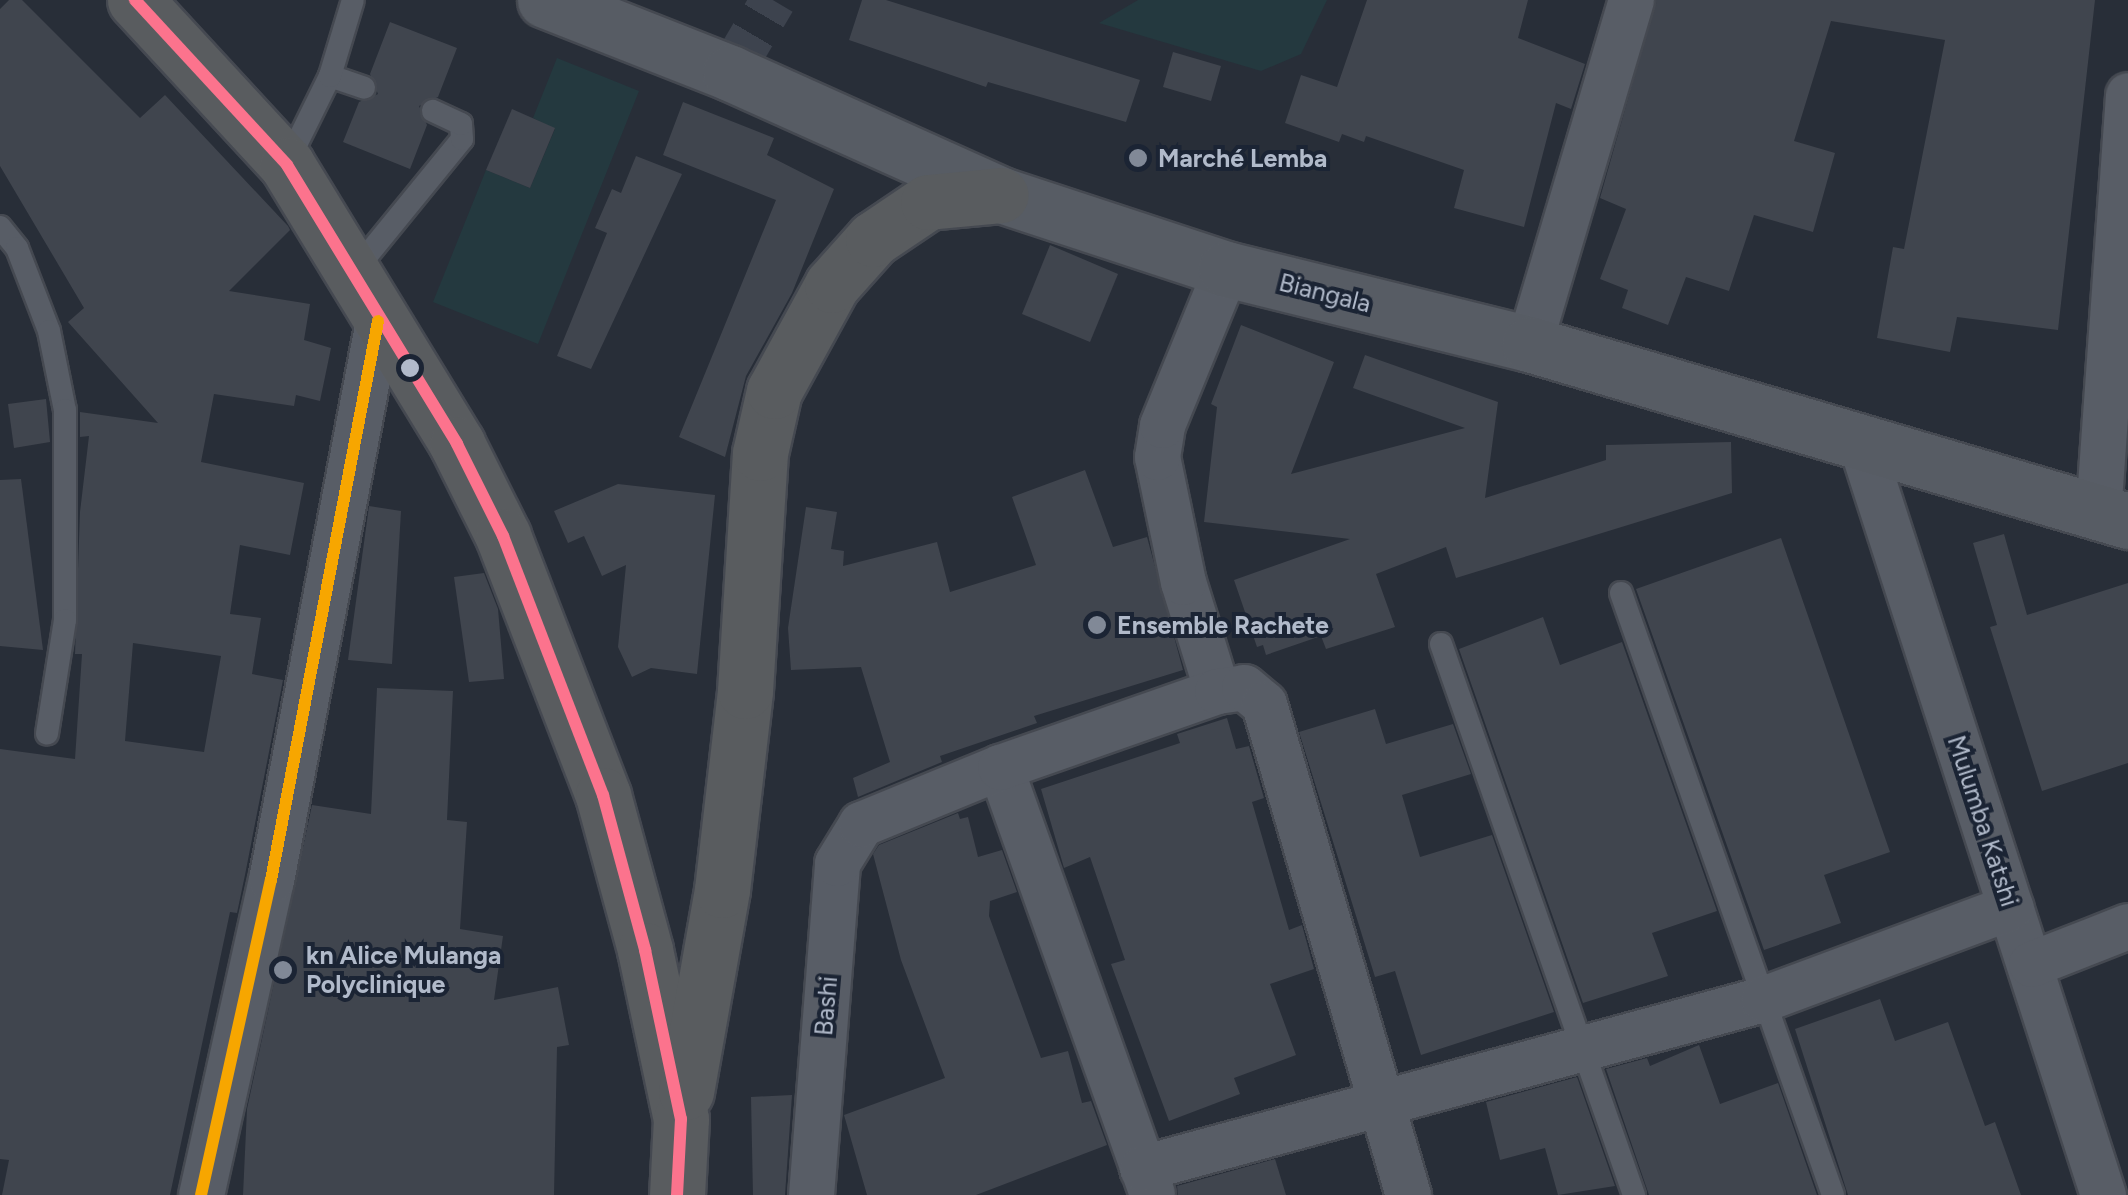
<!DOCTYPE html>
<html>
<head>
<meta charset="utf-8">
<style>
	body { margin:0 }
	#map { position:relative; width:2128px; height:1195px; overflow:hidden; background:#282e38; font-family:Figtree,sans-serif }
	div>[style] { position:absolute }
	[style*='--x'] { left:calc(var(--x)*1px); top:calc(var(--y)*1px); width:calc(var(--w)*1px); rotate:calc(var(--a)*1deg) }
	.green>* { inset:0; background:#24393f }
	.building>* { inset:0; background:#40454e }
	.street-tunnel>* { height:45px; margin-top:-22.5px; transform-origin:0; background:repeating-linear-gradient(90deg,#3d434e 0 45px,transparent 0 67px) }
	.roads { filter:drop-shadow(2px 0 #454951) drop-shadow(-2px 0 #454951) drop-shadow(0 2px #454951) drop-shadow(0 -2px #454951) }
	.lane>* { height:22px; margin:-11px; padding:0 11px; transform-origin:11px; border-radius:11px; background:#585d66 }
	.street>* { height:45px; margin:-22.5px; padding:0 22.5px; transform-origin:22.5px; border-radius:22.5px; background:#585d66 }
	.secondary>* { height:55px; margin:-27.5px; padding:0 27.5px; transform-origin:27.5px; border-radius:27.5px; background:#575c64 }
	.highway>* { height:55px; margin:-27.5px; padding:0 27.5px; transform-origin:27.5px; border-radius:27.5px; background:#595c5f }
	.bus-1>* { height:12px; margin:-6px; padding:0 6px; transform-origin:6px; border-radius:6px; background:#fc738d }
	.bus-2>* { height:12px; margin:-6px; padding:0 6px; transform-origin:6px; border-radius:6px; background:#f7a600 }
	.dots>* { width:28px; height:28px; translate:-50% -50%; box-sizing:border-box; border:5px solid #1b2434; border-radius:50% }
	span { translate:-50% -50%; white-space:nowrap; text-align:center; line-height:1.15; -webkit-text-stroke:8px #1b2434; paint-order:stroke }
	.poi-label { font-size:25px; color:#b1baca; font-weight:700 }
	.left { translate:0 -50%; text-align:left }
	.street-label { font-size:25px; color:#b1baca }
</style>
</head>
<body>
<div id="map">
	<div class="green">
		<div style="clip-path:polygon(1138px 0,1327px 0,1301px 54px,1261px 71px,1099px 23px)"></div>
		<div style="clip-path:polygon(557px 58px,639px 91px,538px 344px,433px 302px,486px 170px,530px 188px,555px 129px,533px 118px)"></div>
	</div>
	<div class="building">
		<div style="clip-path:polygon(evenodd,9px 0,22px 0,140px 118px,165px 95px,288px 226px,290px 230px,229px 291px,310px 304px,304px 340px,331px 348px,320px 401px,296px 395px,294px 406px,214px 394px,201px 462px,304px 483px,290px 555px,240px 545px,230px 614px,261px 618px,252px 674px,283px 680px,245px 875px,237px 913px,230px 912px,170px 1195px,2px 1195px,9px 1160px,0 1159px,0 749px,75px 759px,82px 654px,75px 654px,80px 512px,89px 436px,80px 437px,80px 412px,158px 423px,68px 322px,84px 308px,0 166px,0 9px,9px 0,133px 643px,221px 656px,204px 752px,125px 741px,133px 643px)"></div>
		<div style="clip-path:polygon(862px 0,886px 0,1140px 80px,1126px 122px,988px 82px,986px 87px,849px 40px)"></div>
		<div style="clip-path:polygon(1367px 0,1528px 0,1518px 38px,1585px 64px,1571px 109px,1556px 103px,1524px 227px,1454px 208px,1464px 170px,1366px 136px,1364px 142px,1342px 134px,1339px 142px,1285px 123px,1301px 75px,1337px 87px)"></div>
		<div style="clip-path:polygon(1656px 0,2095px 0,2058px 330px,1957px 317px,1950px 352px,1877px 338px,1893px 247px,1904px 249px,1945px 40px,1831px 21px,1794px 141px,1835px 153px,1813px 232px,1754px 215px,1729px 291px,1686px 277px,1668px 325px,1622px 308px,1628px 290px,1600px 279px,1626px 209px,1600px 198px)"></div>
		<div style="clip-path:polygon(390px 22px,457px 48px,438px 97px,419px 106px,427px 125px,410px 169px,343px 142px,359px 102px,378px 94px,370px 74px)"></div>
		<div style="clip-path:polygon(1173px 52px,1221px 66px,1211px 101px,1163px 87px)"></div>
		<div style="clip-path:polygon(683px 102px,774px 138px,767px 155px,834px 189px,792px 293px,746px 376px,725px 457px,679px 437px,776px 200px,663px 155px)"></div>
		<div style="clip-path:polygon(512px 109px,555px 128px,530px 188px,486px 170px)"></div>
		<div style="clip-path:polygon(636px 156px,682px 174px,591px 369px,557px 356px,607px 233px,595px 228px,612px 189px,621px 193px)"></div>
		<div style="clip-path:polygon(1050px 245px,1118px 274px,1090px 342px,1022px 314px)"></div>
		<div style="clip-path:polygon(1241px 325px,1334px 362px,1291px 474px,1465px 428px,1353px 388px,1365px 355px,1498px 402px,1485px 498px,1606px 460px,1606px 445px,1731px 442px,1732px 493px,1456px 578px,1446px 547px,1376px 574px,1395px 627px,1326px 649px,1321px 636px,1266px 655px,1263px 645px,1257px 647px,1234px 580px,1350px 539px,1204px 522px,1217px 407px,1211px 404px)"></div>
		<div style="clip-path:polygon(46px 399px,50px 442px,14px 448px,8px 404px)"></div>
		<div style="clip-path:polygon(1085px 470px,1113px 547px,1147px 537px,1183px 670px,1034px 716px,1037px 723px,940px 756px,942px 762px,858px 797px,853px 778px,890px 762px,861px 667px,791px 670px,788px 628px,806px 507px,837px 512px,831px 549px,844px 551px,843px 566px,937px 542px,950px 592px,1036px 565px,1012px 497px)"></div>
		<div style="clip-path:polygon(21px 479px,43px 650px,0 646px,0 480px)"></div>
		<div style="clip-path:polygon(618px 484px,715px 495px,697px 674px,651px 668px,632px 677px,618px 647px,626px 565px,602px 576px,584px 536px,568px 543px,554px 511px)"></div>
		<div style="clip-path:polygon(369px 506px,401px 511px,392px 664px,348px 660px)"></div>
		<div style="clip-path:polygon(2004px 534px,2027px 615px,2128px 583px,2128px 763px,2042px 791px,1990px 627px,1997px 625px,1973px 543px)"></div>
		<div style="clip-path:polygon(1781px 538px,1890px 852px,1824px 875px,1841px 923px,1764px 950px,1636px 589px)"></div>
		<div style="clip-path:polygon(484px 573px,498px 609px,504px 679px,469px 682px,454px 577px)"></div>
		<div style="clip-path:polygon(1543px 617px,1560px 665px,1622px 642px,1717px 911px,1652px 933px,1668px 976px,1583px 1003px,1459px 649px)"></div>
		<div style="clip-path:polygon(377px 688px,453px 691px,447px 820px,467px 822px,460px 929px,503px 936px,494px 1000px,558px 987px,569px 1045px,557px 1047px,554px 1195px,243px 1195px,247px 1109px,312px 805px,371px 814px)"></div>
		<div style="clip-path:polygon(1375px 709px,1386px 744px,1453px 724px,1471px 774px,1402px 795px,1420px 857px,1492px 835px,1554px 1012px,1421px 1055px,1395px 971px,1375px 977px,1299px 732px)"></div>
		<div style="clip-path:polygon(1227px 718px,1236px 749px,1249px 746px,1264px 798px,1252px 802px,1289px 930px,1302px 925px,1314px 969px,1270px 984px,1296px 1055px,1234px 1078px,1240px 1094px,1169px 1121px,1111px 964px,1125px 960px,1090px 857px,1064px 868px,1041px 789px,1180px 743px,1177px 734px)"></div>
		<div style="clip-path:polygon(958px 813px,960px 819px,968px 817px,978px 857px,1002px 850px,1017px 892px,990px 901px,989px 916px,1041px 1058px,1068px 1051px,1082px 1103px,1091px 1101px,1107px 1145px,976px 1195px,867px 1195px,844px 1115px,945px 1078px,901px 960px,873px 854px,879px 845px)"></div>
		<div style="clip-path:polygon(1880px 999px,1895px 1041px,1948px 1022px,1985px 1126px,1995px 1122px,2021px 1195px,1848px 1195px,1795px 1029px)"></div>
		<div style="clip-path:polygon(1699px 1045px,1720px 1104px,1778px 1083px,1817px 1195px,1649px 1195px,1606px 1069px,1647px 1058px,1650px 1066px)"></div>
		<div style="clip-path:polygon(1577px 1077px,1615px 1186px,1558px 1195px,1545px 1148px,1500px 1160px,1486px 1102px)"></div>
		<div style="clip-path:polygon(792px 1095px,785px 1195px,753px 1195px,751px 1097px)"></div>
		<div style="clip-path:polygon(1275px 1159px,1286px 1195px,1178px 1195px,1177px 1186px)"></div>
	</div>
	<div class="street-tunnel">
		<div style="--x:730;--y:73;--w:85;--a:-59.5"></div>
	</div>
	<div class="roads">
		<div class="lane">
			<div style="--x:330;--y:76;--w:36;--a:19"></div>
			<div style="--x:287;--y:163;--w:97;--a:-63.7"></div>
			<div style="--x:330;--y:76;--w:79;--a:-73.2"></div>
			<div style="--x:0;--y:227;--w:27;--a:51"></div>
			<div style="--x:17;--y:248;--w:89;--a:68.9"></div>
			<div style="--x:49;--y:331;--w:81;--a:78.6"></div>
			<div style="--x:65;--y:410;--w:210;--a:90"></div>
			<div style="--x:65;--y:620;--w:115;--a:99"></div>
			<div style="--x:352;--y:274;--w:174;--a:-50.8"></div>
			<div style="--x:462;--y:139;--w:15;--a:-94"></div>
			<div style="--x:461;--y:124;--w:31;--a:-155"></div>
			<div style="--x:1621;--y:593;--w:638;--a:70.6"></div>
			<div style="--x:1441;--y:644;--w:584;--a:70.7"></div>
		</div>
		<div class="street">
			<div style="--x:1529;--y:344;--w:359;--a:-73.5"></div>
			<div style="--x:1862;--y:447;--w:786;--a:72.14"></div>
			<div style="--x:2098;--y:514;--w:420;--a:-85.9"></div>
			<div style="--x:1217;--y:691;--w:114;--a:-107.3"></div>
			<div style="--x:1183;--y:582;--w:128;--a:-101.7"></div>
			<div style="--x:1157;--y:457;--w:32;--a:-81"></div>
			<div style="--x:1162;--y:425;--w:169;--a:-67.7"></div>
			<div style="--x:1000;--y:767;--w:453;--a:70.4"></div>
			<div style="--x:2031;--y:964;--w:104;--a:-21.4"></div>
			<div style="--x:1142;--y:1168;--w:644;--a:-15.22"></div>
			<div style="--x:1763;--y:999;--w:264;--a:-20.4"></div>
			<div style="--x:201;--y:1195;--w:323;--a:-77.5"></div>
			<div style="--x:271;--y:880;--w:569;--a:-79.16"></div>
			<div style="--x:811;--y:1195;--w:333;--a:-85.5"></div>
			<div style="--x:837;--y:863;--w:46;--a:-58.4"></div>
			<div style="--x:861;--y:824;--w:150;--a:-22.3"></div>
			<div style="--x:1000;--y:767;--w:230;--a:-19.3"></div>
			<div style="--x:1217;--y:691;--w:27;--a:-8"></div>
			<div style="--x:1244;--y:687;--w:26;--a:40"></div>
			<div style="--x:1264;--y:704;--w:512;--a:73.65"></div>
		</div>
		<div class="secondary">
			<div style="--x:545;--y:0;--w:199;--a:21.5"></div>
			<div style="--x:730;--y:73;--w:297;--a:24.2"></div>
			<div style="--x:1001;--y:195;--w:237;--a:18.2"></div>
			<div style="--x:1226;--y:269;--w:312;--a:13.9"></div>
			<div style="--x:1529;--y:344;--w:625;--a:16.46"></div>
		</div>
		<div class="highway">
			<div style="--x:135;--y:0;--w:224;--a:47.3"></div>
			<div style="--x:287;--y:165;--w:327;--a:58.6"></div>
			<div style="--x:457;--y:444;--w:103;--a:63.4"></div>
			<div style="--x:503;--y:536;--w:278;--a:68.9"></div>
			<div style="--x:603;--y:795;--w:161;--a:74.8"></div>
			<div style="--x:645;--y:950;--w:173;--a:78"></div>
			<div style="--x:681;--y:1119;--w:76;--a:93"></div>
			<div style="--x:686;--y:1092;--w:205;--a:-79.9"></div>
			<div style="--x:722;--y:890;--w:200;--a:-83.4"></div>
			<div style="--x:745;--y:691;--w:238;--a:-86.4"></div>
			<div style="--x:760;--y:453;--w:64;--a:-77.3"></div>
			<div style="--x:774;--y:391;--w:121;--a:-61.3"></div>
			<div style="--x:832;--y:285;--w:62;--a:-48.3"></div>
			<div style="--x:873;--y:239;--w:66;--a:-33.9"></div>
			<div style="--x:928;--y:202;--w:73;--a:-5.5"></div>
		</div>
	</div>
	<div class="bus-1">
		<div style="--x:135;--y:0;--w:224;--a:47.3"></div>
		<div style="--x:287;--y:165;--w:327;--a:58.6"></div>
		<div style="--x:457;--y:444;--w:103;--a:63.4"></div>
		<div style="--x:503;--y:536;--w:278;--a:68.9"></div>
		<div style="--x:603;--y:795;--w:161;--a:74.8"></div>
		<div style="--x:645;--y:950;--w:173;--a:78"></div>
		<div style="--x:681;--y:1119;--w:76;--a:93"></div>
	</div>
	<div class="bus-2">
		<div style="--x:201;--y:1195;--w:323;--a:-77.5"></div>
		<div style="--x:271;--y:880;--w:569;--a:-79.16"></div>
	</div>
	<div class="dots">
		<div style="left:1138px;top:158px;background:#818997"></div>
		<div style="left:410px;top:368px;background:#b1baca"></div>
		<div style="left:1097px;top:625px;background:#818997"></div>
		<div style="left:283px;top:970px;background:#818997"></div>
	</div>
	<div class="poi-label">
		<span class="left" style="left:1158px;top:158px">Marché Lemba</span>
		<span class="left" style="left:1117px;top:625px">Ensemble Rachete</span>
		<span class="left" style="left:306px;top:970px">kn Alice Mulanga<br>Polyclinique</span>
	</div>
	<div class="street-label">
		<span style="left:1325px;top:293px;rotate:14deg">Biangala</span>
		<span style="left:1983px;top:821px;rotate:72deg">Mulumba Katshi</span>
		<span style="left:826px;top:1006px;rotate:-85deg">Bashi</span>
	</div>
</div>
</body>
</html>
